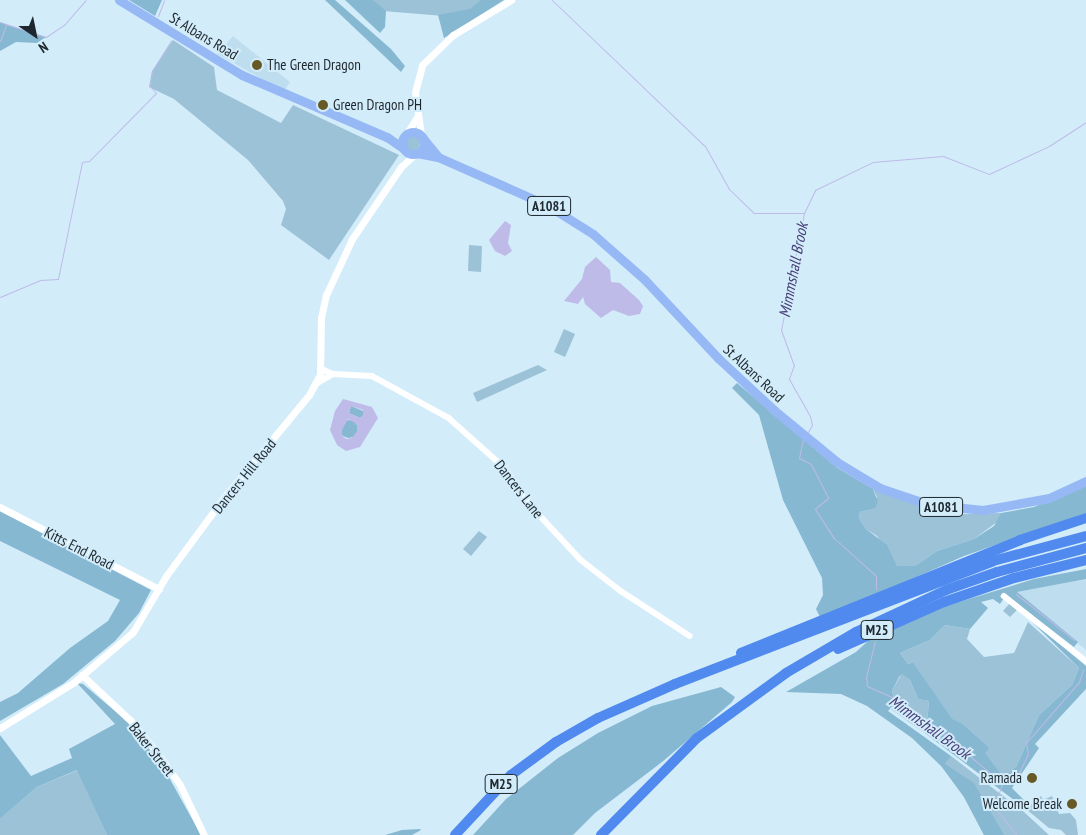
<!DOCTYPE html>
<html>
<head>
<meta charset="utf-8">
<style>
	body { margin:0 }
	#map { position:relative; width:1086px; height:835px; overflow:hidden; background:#d2ecfa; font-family:"PT Sans Narrow",sans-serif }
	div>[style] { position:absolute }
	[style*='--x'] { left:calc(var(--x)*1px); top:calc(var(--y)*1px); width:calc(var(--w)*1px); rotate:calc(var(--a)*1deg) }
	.built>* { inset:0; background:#bedef0 }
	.green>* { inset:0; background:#9cc2d7 }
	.round { border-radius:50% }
	.forest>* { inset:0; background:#87b8d2 }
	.water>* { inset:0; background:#bebbe8 }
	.stream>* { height:1px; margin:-0.5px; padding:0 0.5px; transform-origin:0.5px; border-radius:0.5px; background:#bebbe8 }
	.minor>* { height:5.5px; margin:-2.75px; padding:0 2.75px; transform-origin:2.75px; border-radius:2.75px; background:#fff }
	.tertiary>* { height:7px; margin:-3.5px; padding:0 3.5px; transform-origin:3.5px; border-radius:3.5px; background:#fff }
	.primary>* { height:9px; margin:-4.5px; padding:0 4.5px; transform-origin:4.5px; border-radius:4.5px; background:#96b9f5 }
	.primary>.ring { margin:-4.5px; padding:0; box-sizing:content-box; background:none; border:9px solid #96b9f5; border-radius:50% }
	.motorway>* { height:10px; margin:-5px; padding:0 5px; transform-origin:5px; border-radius:5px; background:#508aef }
	.dots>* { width:14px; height:14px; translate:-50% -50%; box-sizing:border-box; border:2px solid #d2ecfa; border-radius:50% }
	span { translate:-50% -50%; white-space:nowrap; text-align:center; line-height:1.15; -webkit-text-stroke:4px #d2ecfa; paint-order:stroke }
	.shield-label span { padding:1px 4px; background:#d2ecfa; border:1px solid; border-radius:4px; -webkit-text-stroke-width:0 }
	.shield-label { font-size:14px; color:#1e272d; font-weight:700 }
	.street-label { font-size:15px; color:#1e272d }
	.poi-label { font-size:15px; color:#1e272d }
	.left { translate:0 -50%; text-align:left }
	.right { translate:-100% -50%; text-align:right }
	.water-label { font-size:16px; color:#494079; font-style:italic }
	.north { position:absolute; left:10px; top:10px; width:50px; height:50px; -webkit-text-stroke:4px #d2ecfa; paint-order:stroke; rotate:146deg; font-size:14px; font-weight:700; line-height:20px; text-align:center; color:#1e272d }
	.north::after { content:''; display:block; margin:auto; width:18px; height:22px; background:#1e272d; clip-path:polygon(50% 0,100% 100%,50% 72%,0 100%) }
</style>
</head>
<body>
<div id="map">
	<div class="built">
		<div style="clip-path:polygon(233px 36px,290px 82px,284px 91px,217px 54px)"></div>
		<div style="clip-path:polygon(1086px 579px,1086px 650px,1016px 592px)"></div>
	</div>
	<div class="green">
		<div style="clip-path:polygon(370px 0,490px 0,456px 17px,383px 11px)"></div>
		<div style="clip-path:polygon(173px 40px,214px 67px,217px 90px,281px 123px,293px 105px,399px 155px,329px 260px,281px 225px,286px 209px,283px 201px,248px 160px,174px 99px,149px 87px,152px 71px)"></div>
		<div class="round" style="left:404px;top:135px;width:16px;height:16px"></div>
		<div style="clip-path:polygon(469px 245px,482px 246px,481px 272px,468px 271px)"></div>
		<div style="clip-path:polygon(564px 329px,575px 334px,565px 357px,554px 352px)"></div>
		<div style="clip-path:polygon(538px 365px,547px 370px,477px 402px,473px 393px)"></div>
		<div style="clip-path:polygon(873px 489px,932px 510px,965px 514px,1001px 513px,1001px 519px,974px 539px,937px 551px,915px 566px,902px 567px,897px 566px,877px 536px,866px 529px,859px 518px,860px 512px,867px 510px,877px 497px)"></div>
		<div style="clip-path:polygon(479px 531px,487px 537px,471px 556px,463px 549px)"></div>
		<div style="clip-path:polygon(1010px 603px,1017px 610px,1010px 617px,1003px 611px)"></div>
		<div style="clip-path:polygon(1028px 622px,1079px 668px,1072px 685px,1039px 715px,1016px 767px,1003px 777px,987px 760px,984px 753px,990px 748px,963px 724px,952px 720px,913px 662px,908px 664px,900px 653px,930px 640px,945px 625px,970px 629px,967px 639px,984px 657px,1014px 653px)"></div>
		<div style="clip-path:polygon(902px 673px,910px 680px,918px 699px,929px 701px,926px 734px,891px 709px,895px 703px,892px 691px)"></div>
		<div style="clip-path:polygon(951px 756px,1024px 812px,1049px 835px,984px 835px,964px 797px,942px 767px)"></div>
		<div style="clip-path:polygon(78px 770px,107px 835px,0 835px,0 819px,37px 787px)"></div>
		<div style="clip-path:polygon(1041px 796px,1043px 800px,1052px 796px,1059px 814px,1070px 813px,1076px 820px,1078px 835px,1066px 835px,1061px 830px,1049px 828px,1026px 809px)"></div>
	</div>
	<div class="forest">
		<div style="clip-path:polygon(129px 0,162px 0,155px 16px)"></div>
		<div style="clip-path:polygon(325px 0,335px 0,391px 49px,405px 66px,401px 72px)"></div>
		<div style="clip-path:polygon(345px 0,373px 0,386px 11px,385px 27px,380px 33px)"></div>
		<div style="clip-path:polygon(481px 0,504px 0,444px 38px,438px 15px,470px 9px)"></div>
		<div style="clip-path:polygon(0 22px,7px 25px,46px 37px,37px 43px,16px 42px,0 51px)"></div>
		<div style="clip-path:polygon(737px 383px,836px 467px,873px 489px,878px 502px,875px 508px,860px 512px,859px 518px,866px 529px,887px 545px,897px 566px,915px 566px,937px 551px,974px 539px,994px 526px,1001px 513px,1034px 507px,1086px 485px,1086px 513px,964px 556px,821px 619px,816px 609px,823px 595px,822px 578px,783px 500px,759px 415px,732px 388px)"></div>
		<div style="clip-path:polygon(351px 406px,363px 411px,364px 415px,360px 418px,349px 413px)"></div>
		<div class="round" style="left:340px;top:420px;width:18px;height:18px"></div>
		<div style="clip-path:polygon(0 511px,151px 590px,139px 613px,115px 641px,63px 684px,0 721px,0 702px,18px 693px,70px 648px,108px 621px,120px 600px,0 541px)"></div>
		<div style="clip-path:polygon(1086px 569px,1086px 579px,1017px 592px,1078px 642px,1074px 647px,1006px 595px,1000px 604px,993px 599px,981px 602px,988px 608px,970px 629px,945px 625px,930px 640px,900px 653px,908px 664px,913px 662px,952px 719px,963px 724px,990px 748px,985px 753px,1003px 777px,1016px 767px,1039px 715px,1072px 685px,1079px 668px,1026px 616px,1086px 666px,1086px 689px,1035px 744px,1039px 748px,1012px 788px,1026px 802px,1022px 806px,926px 734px,929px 701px,918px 699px,910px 680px,902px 674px,899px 677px,892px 691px,895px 703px,888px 711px,951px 756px,945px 764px,974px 783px,1004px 835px,984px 835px,964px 797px,942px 767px,912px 738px,867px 706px,841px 694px,786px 692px,856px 652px,869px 640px,946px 606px,1034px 579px)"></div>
		<div style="clip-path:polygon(77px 683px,83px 684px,129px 723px,156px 754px,201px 835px,107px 835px,77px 770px,37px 787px,0 819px,0 735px,31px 776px,72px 758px,69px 749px,115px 724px)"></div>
		<div style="clip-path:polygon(721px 687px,735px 697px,732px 702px,662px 762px,595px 813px,573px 835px,473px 835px,506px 799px,558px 758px,598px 733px,652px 706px)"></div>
		<div style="clip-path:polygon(402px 830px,420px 829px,421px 830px,412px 835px,385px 835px)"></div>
	</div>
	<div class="water">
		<div style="clip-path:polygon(505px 221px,511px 225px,508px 243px,512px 251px,505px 256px,495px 251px,489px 240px)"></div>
		<div style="clip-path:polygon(596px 257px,610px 270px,611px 282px,620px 283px,639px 300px,643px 306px,640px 314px,629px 316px,613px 310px,601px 318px,585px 304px,583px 297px,578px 304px,564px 301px,582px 279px,585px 267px)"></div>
		<div style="clip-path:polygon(evenodd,343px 399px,372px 407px,378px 418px,360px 447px,346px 451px,337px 445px,330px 430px,335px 411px,343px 399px,351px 406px,363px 410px,363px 415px,360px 418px,349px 413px,351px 406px,343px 399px,348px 419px,357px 424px,357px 431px,352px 438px,346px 439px,342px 435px,342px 430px,348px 419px)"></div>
	</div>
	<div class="stream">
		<div style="--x:552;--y:0;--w:211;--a:43.7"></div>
		<div style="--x:705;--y:146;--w:49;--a:60.8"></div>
		<div style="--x:729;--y:189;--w:35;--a:44"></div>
		<div style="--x:754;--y:213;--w:50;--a:0"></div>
		<div style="--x:804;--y:213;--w:119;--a:101.1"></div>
		<div style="--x:781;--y:330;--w:37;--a:70"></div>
		<div style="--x:794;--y:365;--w:15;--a:110"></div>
		<div style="--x:789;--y:379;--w:43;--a:60.4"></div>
		<div style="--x:810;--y:416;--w:9;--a:77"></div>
		<div style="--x:812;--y:425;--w:8;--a:120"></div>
		<div style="--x:158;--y:16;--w:17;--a:-69"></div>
		<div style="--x:0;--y:22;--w:48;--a:18.1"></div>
		<div style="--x:46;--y:37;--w:22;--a:-34"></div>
		<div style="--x:64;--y:25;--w:33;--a:-49"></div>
		<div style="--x:0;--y:41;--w:17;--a:-69"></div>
		<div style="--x:804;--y:213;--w:25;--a:-64"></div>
		<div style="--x:815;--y:190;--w:64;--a:-25.8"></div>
		<div style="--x:873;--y:162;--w:70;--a:-4.9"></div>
		<div style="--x:943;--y:156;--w:49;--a:21.4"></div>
		<div style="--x:989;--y:174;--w:66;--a:-25"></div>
		<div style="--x:1049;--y:146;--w:44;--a:-33"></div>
		<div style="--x:0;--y:297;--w:43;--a:-23"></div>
		<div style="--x:40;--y:280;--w:18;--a:-3"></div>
		<div style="--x:58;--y:279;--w:119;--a:-78.4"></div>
		<div style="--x:82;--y:162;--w:7;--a:-8"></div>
		<div style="--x:89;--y:161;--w:95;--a:-45.4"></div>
		<div style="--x:156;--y:93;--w:9;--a:-131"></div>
		<div style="--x:150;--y:86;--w:15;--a:-82"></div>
		<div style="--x:152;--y:71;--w:36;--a:-58"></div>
		<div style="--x:803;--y:439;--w:19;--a:102"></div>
		<div style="--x:799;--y:458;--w:13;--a:27"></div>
		<div style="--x:811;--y:464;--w:38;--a:63"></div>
		<div style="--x:828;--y:498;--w:17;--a:140"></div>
		<div style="--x:815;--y:509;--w:35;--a:57"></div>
		<div style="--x:834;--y:538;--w:57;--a:42.1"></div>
		<div style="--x:876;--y:576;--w:13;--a:90"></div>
		<div style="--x:1016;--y:594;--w:74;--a:38.4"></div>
		<div style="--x:875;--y:641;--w:36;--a:104"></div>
		<div style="--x:866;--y:676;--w:10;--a:84"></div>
		<div style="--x:867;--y:686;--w:32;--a:24"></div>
		<div style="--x:896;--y:699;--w:33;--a:45"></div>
		<div style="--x:919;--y:722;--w:23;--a:23"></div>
		<div style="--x:940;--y:731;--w:81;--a:40"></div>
		<div style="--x:1002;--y:783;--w:18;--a:-27"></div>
		<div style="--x:1018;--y:775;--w:23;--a:-65"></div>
		<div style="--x:1028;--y:754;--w:11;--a:-100"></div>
		<div style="--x:1026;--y:743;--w:81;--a:-49"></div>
		<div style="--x:1079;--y:682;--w:13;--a:-72"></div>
		<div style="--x:1002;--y:784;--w:24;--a:109"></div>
		<div style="--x:994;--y:807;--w:36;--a:51"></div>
	</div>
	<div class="minor">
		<div style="--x:320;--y:368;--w:14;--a:25"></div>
		<div style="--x:316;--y:384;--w:20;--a:-30"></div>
		<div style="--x:333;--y:374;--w:39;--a:3"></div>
		<div style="--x:372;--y:376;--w:88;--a:28.6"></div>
		<div style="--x:449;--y:418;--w:75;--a:41.8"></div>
		<div style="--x:505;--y:468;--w:47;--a:55.3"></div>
		<div style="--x:532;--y:507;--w:72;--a:47.2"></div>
		<div style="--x:581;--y:560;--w:51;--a:37.8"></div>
		<div style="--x:621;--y:591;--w:82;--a:33.1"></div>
		<div style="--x:1004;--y:596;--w:105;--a:38.4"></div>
	</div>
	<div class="tertiary">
		<div style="--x:407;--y:133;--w:19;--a:-58"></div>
		<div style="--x:421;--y:135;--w:43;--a:-97.9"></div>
		<div style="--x:415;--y:92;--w:28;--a:-75"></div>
		<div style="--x:422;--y:65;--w:43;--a:-44.1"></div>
		<div style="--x:453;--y:35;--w:68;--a:-31.1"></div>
		<div style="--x:0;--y:507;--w:179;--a:27.3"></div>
		<div style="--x:82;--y:675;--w:67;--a:43.2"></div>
		<div style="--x:131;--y:721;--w:41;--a:50.9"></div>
		<div style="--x:157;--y:753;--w:39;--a:54"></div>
		<div style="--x:180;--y:785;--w:55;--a:64.4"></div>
		<div style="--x:0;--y:728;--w:86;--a:-31.7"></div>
		<div style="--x:73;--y:683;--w:79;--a:-40.4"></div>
		<div style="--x:133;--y:632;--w:65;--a:-59.5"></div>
		<div style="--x:166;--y:576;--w:94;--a:-53.6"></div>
		<div style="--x:222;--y:500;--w:136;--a:-50.4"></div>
		<div style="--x:309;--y:395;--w:24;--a:-62"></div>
		<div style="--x:320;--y:374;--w:56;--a:-89"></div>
		<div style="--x:321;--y:318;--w:24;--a:-78"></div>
		<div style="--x:326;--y:295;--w:62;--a:-65.1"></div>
		<div style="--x:352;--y:239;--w:87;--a:-55.8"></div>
		<div style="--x:401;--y:167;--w:21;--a:-43"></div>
	</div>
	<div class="primary">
		<div style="--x:119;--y:0;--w:144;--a:31.4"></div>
		<div style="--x:242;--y:75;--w:158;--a:23.2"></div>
		<div style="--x:387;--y:137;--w:19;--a:35"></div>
		<div class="ring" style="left:402px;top:132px;width:13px;height:13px"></div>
		<div style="--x:422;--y:137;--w:26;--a:51"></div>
		<div style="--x:417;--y:153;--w:21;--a:11"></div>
		<div style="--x:438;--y:157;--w:119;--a:23.8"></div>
		<div style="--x:547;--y:205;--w:54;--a:32.2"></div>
		<div style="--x:593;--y:234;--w:69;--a:41.5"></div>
		<div style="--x:645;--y:280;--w:107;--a:46.9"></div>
		<div style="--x:718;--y:358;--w:78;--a:42.9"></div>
		<div style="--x:775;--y:411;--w:80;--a:39.4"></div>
		<div style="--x:837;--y:462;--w:50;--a:31.2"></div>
		<div style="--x:880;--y:488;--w:50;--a:18.8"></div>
		<div style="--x:927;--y:504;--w:56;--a:6.1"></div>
		<div style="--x:983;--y:510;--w:67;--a:-10.3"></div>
		<div style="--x:1049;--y:498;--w:41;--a:-24.7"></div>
	</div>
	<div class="motorway">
		<div style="--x:838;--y:649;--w:116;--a:-23.9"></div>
		<div style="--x:944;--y:602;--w:74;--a:-18.9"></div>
		<div style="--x:1014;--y:578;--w:74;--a:-14"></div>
		<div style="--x:741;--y:653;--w:301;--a:-22"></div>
		<div style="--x:1020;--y:540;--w:70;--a:-18.4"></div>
		<div style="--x:455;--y:835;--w:82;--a:-47"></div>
		<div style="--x:511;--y:775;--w:56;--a:-36.3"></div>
		<div style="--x:556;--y:742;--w:48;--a:-29.7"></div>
		<div style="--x:598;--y:718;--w:84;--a:-23.8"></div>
		<div style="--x:675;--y:684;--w:341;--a:-21.1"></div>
		<div style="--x:993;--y:561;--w:96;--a:-15"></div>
		<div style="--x:601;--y:835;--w:136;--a:-45.3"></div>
		<div style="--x:697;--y:738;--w:110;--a:-36.1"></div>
		<div style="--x:786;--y:673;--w:81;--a:-30.4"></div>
		<div style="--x:856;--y:632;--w:99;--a:-25"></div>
		<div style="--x:946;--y:590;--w:54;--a:-19.4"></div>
		<div style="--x:997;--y:572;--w:92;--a:-15.1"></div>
	</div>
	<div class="dots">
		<div style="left:257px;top:65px;background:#675926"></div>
		<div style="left:323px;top:105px;background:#675926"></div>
		<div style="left:1032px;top:778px;background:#675926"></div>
		<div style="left:1072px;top:804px;background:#675926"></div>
	</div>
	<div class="shield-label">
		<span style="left:549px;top:206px">A1081</span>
		<span style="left:941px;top:507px">A1081</span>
		<span style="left:877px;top:630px">M25</span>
		<span style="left:501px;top:784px">M25</span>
	</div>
	<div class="street-label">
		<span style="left:204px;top:36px;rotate:31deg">St Albans Road</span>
		<span style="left:754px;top:373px;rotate:43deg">St Albans Road</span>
		<span style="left:244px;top:476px;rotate:-51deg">Dancers Hill Road</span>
		<span style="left:519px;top:489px;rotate:52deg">Dancers Lane</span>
		<span style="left:79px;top:548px;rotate:27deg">Kitts End Road</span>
		<span style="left:152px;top:749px;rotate:52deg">Baker Street</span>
	</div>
	<div class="poi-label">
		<span class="left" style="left:267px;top:65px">The Green Dragon</span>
		<span class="left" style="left:333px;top:105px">Green Dragon PH</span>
		<span class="right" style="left:1022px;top:778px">Ramada</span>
		<span class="right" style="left:1062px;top:804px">Welcome Break</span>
	</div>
	<div class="water-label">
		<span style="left:793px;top:270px;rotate:-79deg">Mimmshall Brook</span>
		<span style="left:930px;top:727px;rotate:36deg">Mimmshall Brook</span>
	</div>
	<div class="north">N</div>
</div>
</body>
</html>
